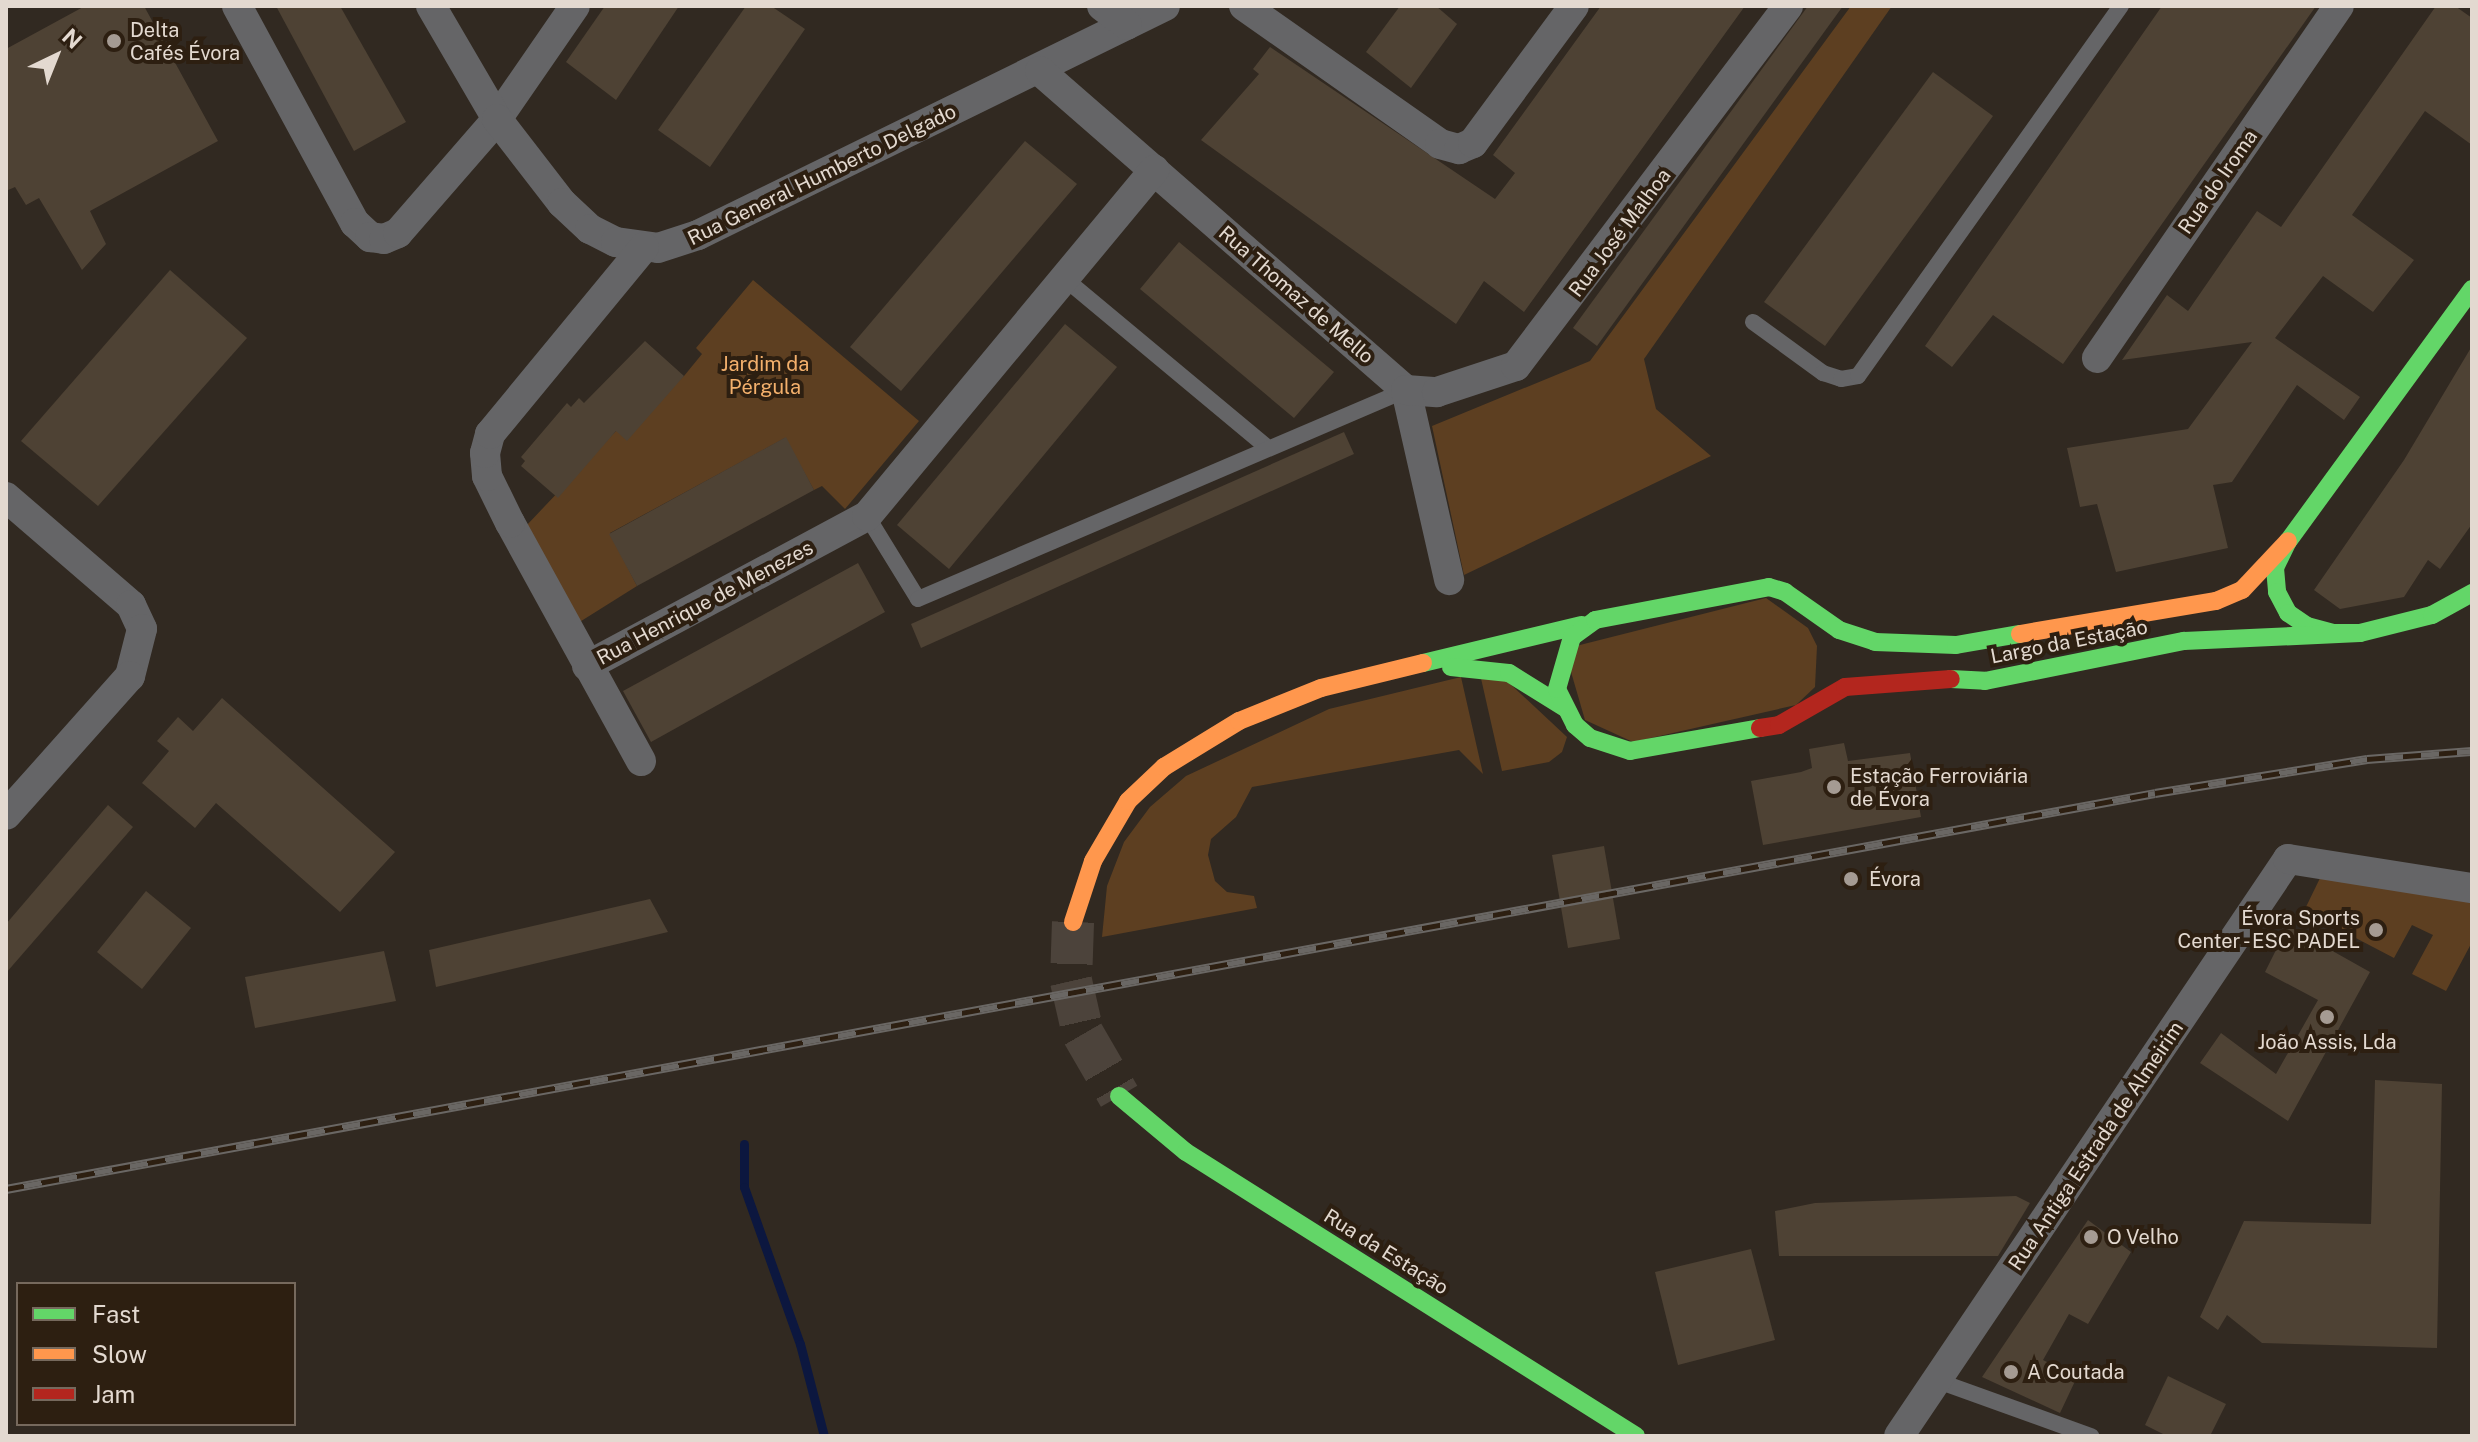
<!DOCTYPE html>
<html>
<head>
<meta charset="utf-8">
<style>
	body { margin:0 }
	#map { position:relative; width:2478px; height:1442px; overflow:hidden; background:#312921; font-family:"Public Sans",sans-serif }
	div>[style] { position:absolute }
	[style*='--x'] { left:calc(var(--x)*1px); top:calc(var(--y)*1px); width:calc(var(--w)*1px); rotate:calc(var(--a)*1deg) }
	.green>* { inset:0; background:#5d3f21 }
	.stream>* { height:9px; margin:-4.5px; padding:0 4.5px; transform-origin:4.5px; border-radius:4.5px; background:#0c173f }
	.building>* { inset:0; background:#4e4234 }
	.secondary-tunnel>* { height:42px; margin-top:-21px; transform-origin:0; background:repeating-linear-gradient(90deg,#4c433b 0 42px,transparent 0 63px) }
	.lane>* { height:16px; margin:-8px; padding:0 8px; transform-origin:8px; border-radius:8px; background:#656567 }
	.street>* { height:30px; margin:-15px; padding:0 15px; transform-origin:15px; border-radius:15px; background:#656567 }
	.fast>* { height:18px; margin:-9px; padding:0 9px; transform-origin:9px; border-radius:9px; background:#63d668 }
	.slow>* { height:18px; margin:-9px; padding:0 9px; transform-origin:9px; border-radius:9px; background:#ff974d }
	.jam>* { height:18px; margin:-9px; padding:0 9px; transform-origin:9px; border-radius:9px; background:#b3261e }
	.rail>* { height:9px; margin-top:-4.5px; transform-origin:0; background:repeating-linear-gradient(90deg,#2d1f11 0 18px,#6a6764 0 36px); box-sizing:border-box; border-block:2px solid #6a6764 }
	.dots>* { width:22px; height:22px; translate:-50% -50%; box-sizing:border-box; border:4px solid #2d1f11; border-radius:50% }
	span { translate:-50% -50%; white-space:nowrap; text-align:center; line-height:1.15; -webkit-text-stroke:8px #2d1f11; paint-order:stroke }
	.poi-label { font-size:20px; color:#e3d9d0 }
	.left { translate:0 -50%; text-align:left }
	.right { translate:-100% -50%; text-align:right }
	.street-label { font-size:20px; color:#e3d9d0 }
	.park-label { font-size:20px; color:#f3b06c }
	.frame { position:absolute; inset:0; border:8px solid #e3d9d0; pointer-events:none }
	.legend { position:absolute; left:16px; top:1282px; width:280px; height:144px; box-sizing:border-box; background:#2d1f11; border:2px solid #76695d; margin:0; padding:10px 14px; list-style:none; font-size:24px; color:#e3d9d0 }
	.legend li { display:flex; align-items:center; gap:16px; height:40px }
	.legend b { width:40px; border:2px solid #76695d }
	.north { position:absolute; left:16px; top:16px; width:80px; height:80px; -webkit-text-stroke:6px #2d1f11; paint-order:stroke; rotate:43deg; font-size:22px; font-weight:700; line-height:32px; text-align:center; color:#e3d9d0 }
	.north::after { content:''; display:block; margin:auto; width:28px; height:36px; background:#e3d9d0; clip-path:polygon(50% 0,100% 100%,50% 72%,0 100%) }
</style>
</head>
<body>
<div id="map">
	<div class="green">
		<div style="clip-path:polygon(1851px 6px,1892px 6px,1644px 359px,1656px 409px,1711px 456px,1464px 575px,1432px 426px,1590px 361px)"></div>
		<div style="clip-path:polygon(753px 280px,919px 421px,845px 509px,822px 486px,814px 490px,785px 438px,610px 533px,637px 586px,578px 623px,526px 526px,616px 431px,684px 376px,702px 354px,696px 348px)"></div>
		<div style="clip-path:polygon(1766px 598px,1808px 628px,1817px 646px,1815px 687px,1796px 705px,1633px 742px,1585px 720px,1569px 665px,1576px 646px)"></div>
		<div style="clip-path:polygon(1480px 674px,1507px 681px,1567px 737px,1562px 752px,1549px 762px,1502px 771px)"></div>
		<div style="clip-path:polygon(1461px 677px,1483px 774px,1459px 750px,1252px 787px,1236px 817px,1211px 839px,1208px 855px,1215px 881px,1227px 892px,1254px 896px,1257px 908px,1102px 937px,1107px 886px,1124px 842px,1150px 807px,1186px 776px,1329px 709px)"></div>
		<div style="clip-path:polygon(2322px 874px,2472px 903px,2472px 942px,2446px 991px,2412px 974px,2433px 935px,2412px 925px,2394px 958px,2304px 911px)"></div>
	</div>
	<div class="stream">
		<div style="--x:744;--y:1144;--w:43;--a:90"></div>
		<div style="--x:744;--y:1187;--w:167;--a:70.4"></div>
		<div style="--x:800;--y:1344;--w:95;--a:75.4"></div>
	</div>
	<div class="building">
		<div style="clip-path:polygon(85px 6px,144px 6px,218px 141px,90px 211px,106px 244px,82px 270px,39px 198px,26px 205px,15px 187px,6px 191px,6px 49px)"></div>
		<div style="clip-path:polygon(276px 6px,340px 6px,406px 122px,354px 151px)"></div>
		<div style="clip-path:polygon(605px 6px,679px 6px,616px 100px,566px 62px)"></div>
		<div style="clip-path:polygon(746px 6px,771px 6px,805px 29px,710px 167px,658px 130px)"></div>
		<div style="clip-path:polygon(1400px 6px,1436px 6px,1457px 24px,1411px 88px,1366px 52px)"></div>
		<div style="clip-path:polygon(1601px 6px,1745px 6px,1524px 312px,1484px 281px,1456px 324px,1201px 140px,1259px 74px,1253px 69px,1270px 47px,1495px 199px,1515px 173px,1493px 155px)"></div>
		<div style="clip-path:polygon(1808px 6px,1843px 6px,1597px 346px,1573px 328px)"></div>
		<div style="clip-path:polygon(2162px 6px,2316px 6px,2063px 364px,1993px 315px,1952px 367px,1925px 346px)"></div>
		<div style="clip-path:polygon(2436px 6px,2455px 6px,2472px 18px,2472px 145px,2425px 111px,2352px 215px,2414px 260px,2373px 312px,2323px 276px,2275px 338px,2360px 397px,2344px 420px,2297px 385px,2232px 482px,2213px 485px,2228px 548px,2116px 572px,2097px 504px,2080px 507px,2067px 448px,2188px 429px,2252px 342px,2122px 360px,2167px 295px,2188px 311px,2257px 211px,2281px 227px)"></div>
		<div style="clip-path:polygon(1933px 72px,1993px 116px,1825px 346px,1764px 302px)"></div>
		<div style="clip-path:polygon(1025px 141px,1077px 184px,901px 391px,850px 347px)"></div>
		<div style="clip-path:polygon(1179px 242px,1334px 372px,1294px 418px,1140px 289px)"></div>
		<div style="clip-path:polygon(170px 270px,247px 338px,98px 506px,21px 441px)"></div>
		<div style="clip-path:polygon(1065px 324px,1117px 367px,949px 569px,897px 525px)"></div>
		<div style="clip-path:polygon(645px 341px,684px 376px,627px 441px,616px 431px,558px 498px,521px 466px,525px 461px,521px 457px,567px 403px,571px 407px,579px 398px,584px 403px)"></div>
		<div style="clip-path:polygon(2472px 346px,2472px 524px,2440px 569px,2428px 560px,2404px 597px,2340px 609px,2314px 590px,2404px 460px)"></div>
		<div style="clip-path:polygon(1344px 432px,1354px 454px,921px 648px,911px 624px)"></div>
		<div style="clip-path:polygon(786px 437px,814px 490px,637px 586px,609px 534px)"></div>
		<div style="clip-path:polygon(858px 563px,885px 612px,651px 742px,623px 691px)"></div>
		<div style="clip-path:polygon(222px 698px,395px 852px,340px 912px,216px 803px,195px 828px,142px 783px,169px 751px,157px 741px,178px 717px,193px 731px)"></div>
		<div style="clip-path:polygon(1844px 743px,1848px 761px,1910px 753px,1921px 817px,1763px 845px,1751px 781px,1801px 772px,1812px 768px,1809px 749px)"></div>
		<div style="clip-path:polygon(108px 805px,133px 827px,6px 973px,6px 924px)"></div>
		<div style="clip-path:polygon(1604px 846px,1620px 939px,1568px 948px,1552px 855px)"></div>
		<div style="clip-path:polygon(146px 891px,191px 928px,142px 989px,97px 952px)"></div>
		<div style="clip-path:polygon(650px 899px,668px 932px,436px 987px,429px 950px)"></div>
		<div style="clip-path:polygon(2288px 926px,2370px 972px,2288px 1121px,2200px 1063px,2221px 1033px,2276px 1074px,2318px 1000px,2265px 972px)"></div>
		<div style="clip-path:polygon(384px 951px,396px 1001px,255px 1028px,245px 977px)"></div>
		<div style="clip-path:polygon(2375px 1080px,2442px 1084px,2437px 1348px,2262px 1343px,2227px 1315px,2218px 1330px,2200px 1317px,2244px 1221px,2371px 1224px)"></div>
		<div style="clip-path:polygon(2016px 1196px,2030px 1203px,1998px 1256px,1779px 1256px,1775px 1211px,1815px 1203px)"></div>
		<div style="clip-path:polygon(2088px 1220px,2131px 1252px,2088px 1324px,2069px 1314px,2043px 1360px,2077px 1377px,2060px 1413px,1982px 1377px)"></div>
		<div style="clip-path:polygon(1751px 1249px,1775px 1340px,1678px 1365px,1655px 1272px)"></div>
		<div style="clip-path:polygon(2168px 1376px,2226px 1404px,2210px 1436px,2167px 1436px,2145px 1425px)"></div>
	</div>
	<div class="secondary-tunnel">
		<div style="--x:1073;--y:922;--w:59;--a:91.9"></div>
		<div style="--x:1071;--y:981;--w:54;--a:77.2"></div>
		<div style="--x:1083;--y:1034;--w:72;--a:59.9"></div>
	</div>
	<div class="lane">
		<div style="--x:1064;--y:278;--w:264;--a:39.8"></div>
		<div style="--x:1753;--y:322;--w:87;--a:36.1"></div>
		<div style="--x:1823;--y:373;--w:19;--a:18"></div>
		<div style="--x:1841;--y:379;--w:17;--a:-10"></div>
		<div style="--x:1858;--y:376;--w:454;--a:-54.6"></div>
		<div style="--x:867;--y:516;--w:97;--a:58.4"></div>
		<div style="--x:918;--y:599;--w:531;--a:-23.18"></div>
		<div style="--x:1938;--y:1381;--w:163;--a:19.8"></div>
	</div>
	<div class="street">
		<div style="--x:237;--y:6;--w:247;--a:61.5"></div>
		<div style="--x:355;--y:223;--w:21;--a:43"></div>
		<div style="--x:370;--y:237;--w:14;--a:8"></div>
		<div style="--x:384;--y:239;--w:15;--a:-23"></div>
		<div style="--x:398;--y:233;--w:151;--a:-49"></div>
		<div style="--x:497;--y:119;--w:137;--a:-55.4"></div>
		<div style="--x:431;--y:6;--w:131;--a:59.7"></div>
		<div style="--x:497;--y:119;--w:106;--a:52.3"></div>
		<div style="--x:562;--y:203;--w:38;--a:43"></div>
		<div style="--x:590;--y:229;--w:29;--a:27"></div>
		<div style="--x:616;--y:242;--w:42;--a:8.1"></div>
		<div style="--x:658;--y:248;--w:42;--a:-18"></div>
		<div style="--x:698;--y:235;--w:520;--a:-26.12"></div>
		<div style="--x:1102;--y:6;--w:31;--a:37"></div>
		<div style="--x:1244;--y:6;--w:240;--a:35.1"></div>
		<div style="--x:1440;--y:144;--w:20;--a:15"></div>
		<div style="--x:1459;--y:149;--w:15;--a:-23"></div>
		<div style="--x:1473;--y:143;--w:170;--a:-53.6"></div>
		<div style="--x:1040;--y:71;--w:486;--a:41.1"></div>
		<div style="--x:1406;--y:390;--w:195;--a:77.2"></div>
		<div style="--x:2097;--y:358;--w:427;--a:-55.5"></div>
		<div style="--x:1406;--y:390;--w:31;--a:4"></div>
		<div style="--x:1437;--y:392;--w:83;--a:-18.2"></div>
		<div style="--x:1516;--y:366;--w:451;--a:-52.9"></div>
		<div style="--x:6;--y:497;--w:165;--a:40.8"></div>
		<div style="--x:131;--y:605;--w:26;--a:65"></div>
		<div style="--x:142;--y:629;--w:49;--a:104.3"></div>
		<div style="--x:130;--y:676;--w:186;--a:131.7"></div>
		<div style="--x:587;--y:666;--w:318;--a:-28.2"></div>
		<div style="--x:867;--y:516;--w:450;--a:-50.3"></div>
		<div style="--x:641;--y:761;--w:272;--a:-118.8"></div>
		<div style="--x:510;--y:523;--w:52;--a:-116.1"></div>
		<div style="--x:487;--y:476;--w:23;--a:-95"></div>
		<div style="--x:485;--y:453;--w:20;--a:-75"></div>
		<div style="--x:490;--y:434;--w:242;--a:-50.5"></div>
		<div style="--x:1899;--y:1436;--w:696;--a:-56.01"></div>
		<div style="--x:2288;--y:859;--w:186;--a:9"></div>
	</div>
	<div class="fast">
		<div style="--x:2472;--y:289;--w:312;--a:126.1"></div>
		<div style="--x:2288;--y:541;--w:30;--a:116"></div>
		<div style="--x:2275;--y:568;--w:24;--a:85"></div>
		<div style="--x:2277;--y:592;--w:24;--a:62"></div>
		<div style="--x:2288;--y:613;--w:23;--a:34"></div>
		<div style="--x:2307;--y:626;--w:28;--a:15"></div>
		<div style="--x:2334;--y:633;--w:26;--a:0"></div>
		<div style="--x:2360;--y:633;--w:74;--a:-14"></div>
		<div style="--x:2432;--y:615;--w:46;--a:-28.8"></div>
		<div style="--x:1423;--y:663;--w:163;--a:-13.5"></div>
		<div style="--x:1451;--y:667;--w:58;--a:5.9"></div>
		<div style="--x:1509;--y:673;--w:66;--a:32"></div>
		<div style="--x:1951;--y:679;--w:34;--a:3"></div>
		<div style="--x:1985;--y:681;--w:203;--a:-11.4"></div>
		<div style="--x:2184;--y:641;--w:176;--a:-2.6"></div>
		<div style="--x:1760;--y:728;--w:132;--a:170"></div>
		<div style="--x:1630;--y:751;--w:42;--a:-162"></div>
		<div style="--x:1590;--y:738;--w:20;--a:-139"></div>
		<div style="--x:1575;--y:725;--w:40;--a:-116.6"></div>
		<div style="--x:1557;--y:689;--w:54;--a:-73.9"></div>
		<div style="--x:1572;--y:637;--w:29;--a:-36"></div>
		<div style="--x:1595;--y:620;--w:177;--a:-10.7"></div>
		<div style="--x:1769;--y:587;--w:17;--a:17"></div>
		<div style="--x:1785;--y:592;--w:66;--a:35.1"></div>
		<div style="--x:1839;--y:630;--w:38;--a:18"></div>
		<div style="--x:1875;--y:642;--w:81;--a:2.1"></div>
		<div style="--x:1956;--y:645;--w:65;--a:-9.8"></div>
		<div style="--x:1119;--y:1096;--w:87;--a:39.9"></div>
		<div style="--x:1186;--y:1152;--w:532;--a:32.26"></div>
	</div>
	<div class="slow">
		<div style="--x:2020;--y:634;--w:199;--a:-9.6"></div>
		<div style="--x:2216;--y:601;--w:28;--a:-23"></div>
		<div style="--x:2242;--y:590;--w:67;--a:-46.8"></div>
		<div style="--x:1073;--y:922;--w:64;--a:-71.8"></div>
		<div style="--x:1093;--y:861;--w:69;--a:-59.7"></div>
		<div style="--x:1128;--y:801;--w:50;--a:-43.4"></div>
		<div style="--x:1164;--y:767;--w:88;--a:-31.5"></div>
		<div style="--x:1239;--y:721;--w:88;--a:-21.9"></div>
		<div style="--x:1321;--y:688;--w:105;--a:-13.8"></div>
	</div>
	<div class="jam">
		<div style="--x:1760;--y:728;--w:19;--a:-9"></div>
		<div style="--x:1779;--y:725;--w:76;--a:-29.9"></div>
		<div style="--x:1845;--y:687;--w:106;--a:-4.3"></div>
	</div>
	<div class="rail">
		<div style="--x:6;--y:1189;--w:2185;--a:-10.44"></div>
		<div style="--x:2155;--y:793;--w:215;--a:-9.1"></div>
		<div style="--x:2367;--y:759;--w:105;--a:-4.4"></div>
	</div>
	<div class="dots">
		<div style="left:114px;top:41px;background:#a59b93"></div>
		<div style="left:1834px;top:787px;background:#a59b93"></div>
		<div style="left:1851px;top:879px;background:#a59b93"></div>
		<div style="left:2376px;top:930px;background:#a59b93"></div>
		<div style="left:2327px;top:1017px;background:#a59b93"></div>
		<div style="left:2091px;top:1237px;background:#a59b93"></div>
		<div style="left:2011px;top:1372px;background:#a59b93"></div>
	</div>
	<div class="poi-label">
		<span class="left" style="left:130px;top:42px">Delta<br>Cafés Évora</span>
		<span class="left" style="left:1850px;top:788px">Estação Ferroviária<br>de Évora</span>
		<span class="left" style="left:1869px;top:879px">Évora</span>
		<span class="right" style="left:2360px;top:930px">Évora Sports<br>Center - ESC PADEL</span>
		<span style="left:2327px;top:1042px">João Assis, Lda</span>
		<span class="left" style="left:2107px;top:1237px">O Velho</span>
		<span class="left" style="left:2027px;top:1372px">A Coutada</span>
	</div>
	<div class="street-label">
		<span style="left:822px;top:175px;rotate:-26deg">Rua General Humberto Delgado</span>
		<span style="left:2218px;top:182px;rotate:-55deg">Rua do Iroma</span>
		<span style="left:1620px;top:233px;rotate:-53deg">Rua José Malhoa</span>
		<span style="left:1296px;top:295px;rotate:41deg">Rua Thomaz de Mello</span>
		<span style="left:705px;top:603px;rotate:-28deg">Rua Henrique de Menezes</span>
		<span style="left:2069px;top:642px;rotate:-11deg">Largo da Estação</span>
		<span style="left:2096px;top:1146px;rotate:-56deg">Rua Antiga Estrada de Almeirim</span>
		<span style="left:1386px;top:1252px;rotate:32deg">Rua da Estação</span>
	</div>
	<div class="park-label">
		<span style="left:765px;top:376px">Jardim da<br>Pérgula</span>
	</div>
	<div class="frame"></div>
	<ul class="legend">
	<li><b style="height:10px;background:#63d668"></b>Fast</li>
	<li><b style="height:10px;background:#ff974d"></b>Slow</li>
	<li><b style="height:10px;background:#b3261e"></b>Jam</li>
	</ul>
	<div class="north">N</div>
</div>
</body>
</html>
